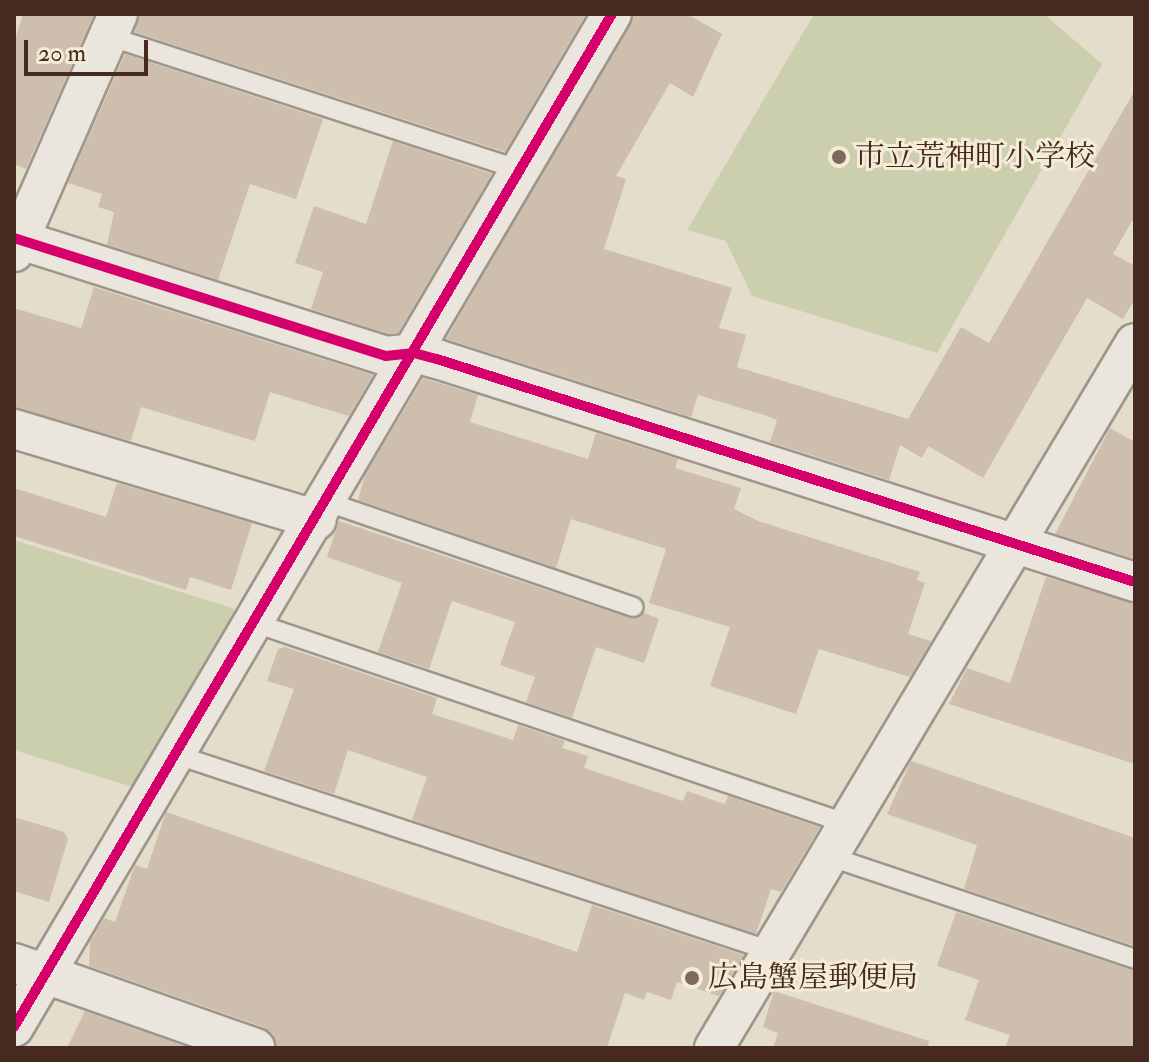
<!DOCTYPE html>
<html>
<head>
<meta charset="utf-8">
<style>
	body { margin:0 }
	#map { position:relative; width:1149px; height:1062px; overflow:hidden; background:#e4ddcc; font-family:"IM FELL Double Pica","Noto Serif JP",serif }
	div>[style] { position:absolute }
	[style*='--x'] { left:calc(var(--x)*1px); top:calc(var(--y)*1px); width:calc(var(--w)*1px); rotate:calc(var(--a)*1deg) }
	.green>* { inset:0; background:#cbcfae }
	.building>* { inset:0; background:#cdbeae }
	.roads { filter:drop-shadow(2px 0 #9e968b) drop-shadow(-2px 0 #9e968b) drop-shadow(0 2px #9e968b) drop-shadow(0 -2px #9e968b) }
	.lane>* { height:18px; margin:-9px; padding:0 9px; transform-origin:9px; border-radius:9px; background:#eae6dd }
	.street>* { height:38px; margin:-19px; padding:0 19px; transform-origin:19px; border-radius:19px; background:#eae6dd }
	.cycleway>* { height:10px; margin:-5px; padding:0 5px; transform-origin:5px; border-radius:5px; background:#d6006c }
	.dots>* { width:22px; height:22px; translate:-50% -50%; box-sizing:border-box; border:4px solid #f4ecd7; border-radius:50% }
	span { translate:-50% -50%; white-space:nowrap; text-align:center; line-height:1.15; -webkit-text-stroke:6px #f4ecd7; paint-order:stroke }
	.poi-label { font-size:30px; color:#472a1f }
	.left { translate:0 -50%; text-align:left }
	.frame { position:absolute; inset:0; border:16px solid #472a1f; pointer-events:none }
	.scale { position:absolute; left:24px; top:40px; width:124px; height:36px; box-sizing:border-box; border:4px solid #472a1f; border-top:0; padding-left:10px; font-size:24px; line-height:28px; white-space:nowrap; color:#472a1f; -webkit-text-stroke:6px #f4ecd7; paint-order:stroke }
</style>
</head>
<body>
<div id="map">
	<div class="green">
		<div style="clip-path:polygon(814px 14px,1044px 14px,1102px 64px,937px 353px,752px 296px,726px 241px,687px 230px)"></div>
		<div style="clip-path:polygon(14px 540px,245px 612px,139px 789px,14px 750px)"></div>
	</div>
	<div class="building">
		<div style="clip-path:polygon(23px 14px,94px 14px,26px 169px,14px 164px,14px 43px)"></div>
		<div style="clip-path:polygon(140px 14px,586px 14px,505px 152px,134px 32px)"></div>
		<div style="clip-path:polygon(634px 14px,687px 14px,722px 34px,693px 97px,670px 83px,616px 176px,626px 179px,604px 249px,732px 288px,719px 328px,746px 335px,737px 367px,908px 419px,961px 327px,989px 343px,1135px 90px,1135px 216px,1113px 254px,1135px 266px,1135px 299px,1123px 319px,1087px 298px,983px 478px,928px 446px,922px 458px,900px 445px,889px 480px,770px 442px,777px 420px,767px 416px,698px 395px,691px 417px,446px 339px)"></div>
		<div style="clip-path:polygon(125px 54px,323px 119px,296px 199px,250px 184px,218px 280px,107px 245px,114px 212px,98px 207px,102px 194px,68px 183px)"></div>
		<div style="clip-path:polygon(393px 141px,492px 174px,398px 333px,388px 334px,311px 309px,323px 272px,295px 263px,314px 206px,366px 224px)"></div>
		<div style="clip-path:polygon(94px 287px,373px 375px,349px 416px,270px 392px,255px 441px,141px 407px,131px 441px,14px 408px,14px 308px,81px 328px)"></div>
		<div style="clip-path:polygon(423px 378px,478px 395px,470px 422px,588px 459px,596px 433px,678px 459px,675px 468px,741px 488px,734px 509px,758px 521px,920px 572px,917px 580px,925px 583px,908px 634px,931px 641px,929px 645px,910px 677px,819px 649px,796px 714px,710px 686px,730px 627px,649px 603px,666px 549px,571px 519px,556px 568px,358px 500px,365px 475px)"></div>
		<div style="clip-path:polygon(1110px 428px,1135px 442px,1135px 559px,1055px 534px)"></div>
		<div style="clip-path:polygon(117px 483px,252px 523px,231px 590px,190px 577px,186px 590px,14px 536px,14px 488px,106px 517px)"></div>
		<div style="clip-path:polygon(339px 521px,630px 618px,644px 613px,659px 619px,644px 663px,596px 647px,572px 718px,526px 702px,535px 677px,500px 665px,515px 622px,452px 601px,429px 669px,378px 652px,402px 583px,327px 557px)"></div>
		<div style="clip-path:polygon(1046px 577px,1135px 603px,1135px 764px,949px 704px,967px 668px,1010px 683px)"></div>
		<div style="clip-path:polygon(285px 647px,437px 698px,432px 714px,513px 740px,518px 725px,565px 741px,562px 748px,588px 756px,584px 768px,683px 801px,687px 791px,725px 804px,728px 796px,820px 827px,781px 892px,771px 889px,756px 934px,412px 820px,427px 777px,348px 750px,334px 794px,264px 771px,294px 689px,267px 681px,278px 649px)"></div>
		<div style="clip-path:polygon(911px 761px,1135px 838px,1135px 946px,964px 889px,977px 845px,887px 814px)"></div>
		<div style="clip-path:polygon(166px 812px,577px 952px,592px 905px,744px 955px,719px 996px,677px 982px,671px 1000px,647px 992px,644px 1000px,625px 993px,607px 1048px,277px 1048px,273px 1034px,263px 1027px,89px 966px,90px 942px,104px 918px,115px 922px,135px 865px,147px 869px)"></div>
		<div style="clip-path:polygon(14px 817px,64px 832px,68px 839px,49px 902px,14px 891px)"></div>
		<div style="clip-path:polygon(956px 912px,1135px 971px,1135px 1048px,1005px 1048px,1010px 1035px,965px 1020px,979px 980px,937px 966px)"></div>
		<div style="clip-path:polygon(774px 991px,929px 1041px,928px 1048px,773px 1048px,778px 1033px,763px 1027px)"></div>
		<div style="clip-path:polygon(85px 1011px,190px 1048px,67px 1048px)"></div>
	</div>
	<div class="roads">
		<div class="lane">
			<div style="--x:108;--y:36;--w:433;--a:18"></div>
			<div style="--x:327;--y:502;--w:324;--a:18.9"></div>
			<div style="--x:252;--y:622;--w:629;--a:18.72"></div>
			<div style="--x:174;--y:754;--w:629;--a:18.26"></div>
			<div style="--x:828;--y:856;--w:324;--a:18.5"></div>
		</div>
		<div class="street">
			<div style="--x:14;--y:238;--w:390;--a:17.6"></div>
			<div style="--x:386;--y:356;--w:28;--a:-6"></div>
			<div style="--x:414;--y:353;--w:24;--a:15"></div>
			<div style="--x:437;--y:359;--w:733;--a:17.72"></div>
			<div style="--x:14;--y:252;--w:260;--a:-66.4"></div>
			<div style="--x:14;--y:429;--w:316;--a:16.7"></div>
			<div style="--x:14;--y:963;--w:256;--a:19.4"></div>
			<div style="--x:14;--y:1027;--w:1176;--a:-59.45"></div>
			<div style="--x:714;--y:1048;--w:821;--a:-59.16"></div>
		</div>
	</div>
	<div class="cycleway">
		<div style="--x:14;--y:238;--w:390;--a:17.6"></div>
		<div style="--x:386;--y:356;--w:28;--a:-6"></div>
		<div style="--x:414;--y:353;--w:24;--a:15"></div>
		<div style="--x:437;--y:359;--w:733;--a:17.72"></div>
		<div style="--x:14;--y:1027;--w:1176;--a:-59.45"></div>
	</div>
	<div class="dots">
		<div style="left:839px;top:157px;background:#7e695c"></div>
		<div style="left:692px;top:978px;background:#7e695c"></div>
	</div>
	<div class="poi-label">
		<span class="left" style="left:855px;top:157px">市立荒神町小学校</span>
		<span class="left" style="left:708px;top:978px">広島蟹屋郵便局</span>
	</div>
	<div class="frame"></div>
	<div class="scale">20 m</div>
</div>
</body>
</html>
